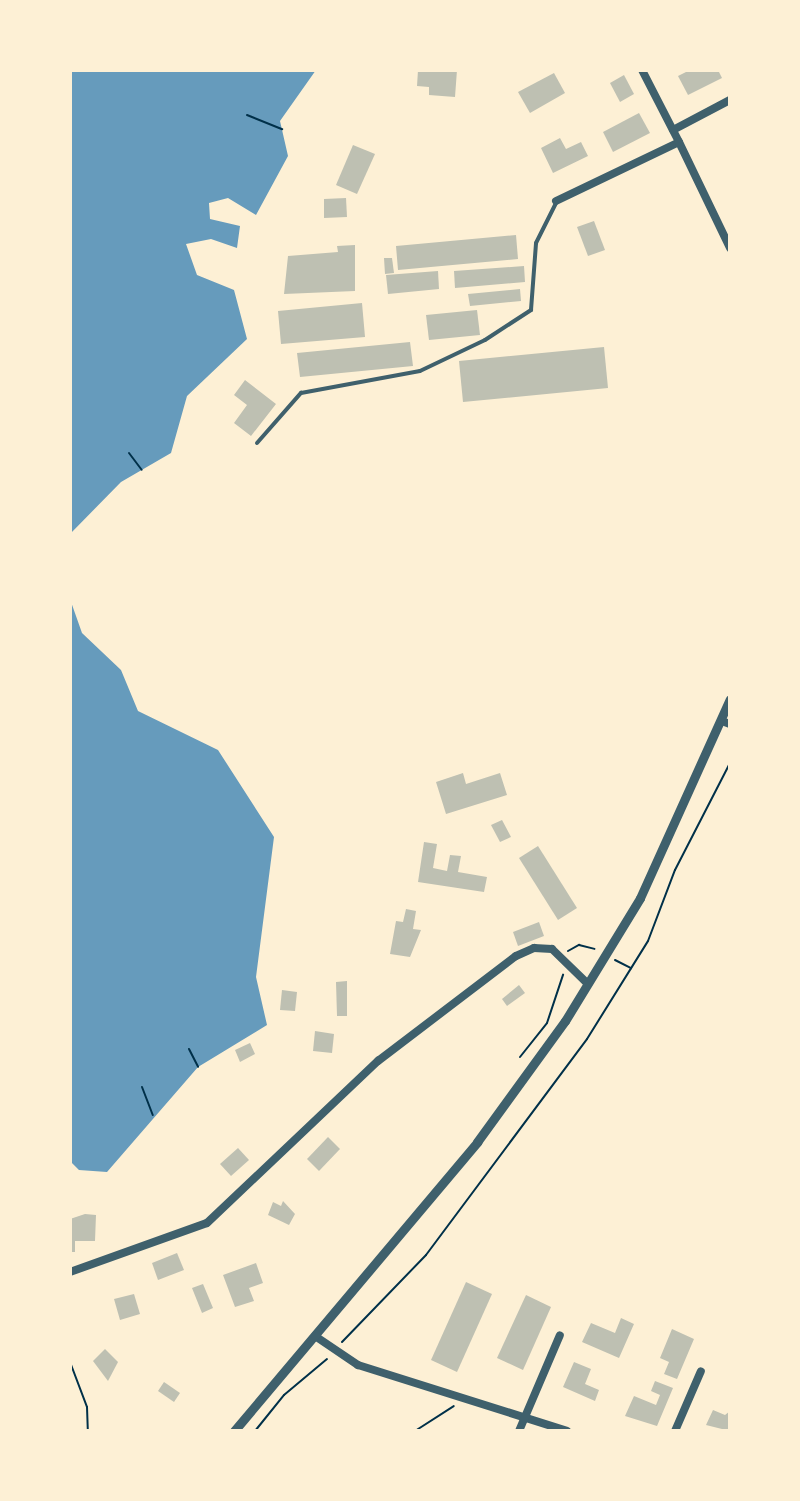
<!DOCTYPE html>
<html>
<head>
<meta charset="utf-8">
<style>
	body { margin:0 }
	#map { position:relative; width:800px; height:1501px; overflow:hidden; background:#fdf0d5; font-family:"Roboto Serif",serif }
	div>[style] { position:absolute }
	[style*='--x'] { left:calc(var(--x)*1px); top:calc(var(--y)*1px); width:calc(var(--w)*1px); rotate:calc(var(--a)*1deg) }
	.water>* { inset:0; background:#669bbc }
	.building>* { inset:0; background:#bec0b2 }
	.path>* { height:2px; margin:-1px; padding:0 1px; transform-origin:1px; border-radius:1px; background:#003049 }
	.service>* { height:4px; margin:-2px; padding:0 2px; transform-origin:2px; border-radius:2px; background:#3f606c }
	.minor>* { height:8px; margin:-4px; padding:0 4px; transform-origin:4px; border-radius:4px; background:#3f606c }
	.tertiary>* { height:9px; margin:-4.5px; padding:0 4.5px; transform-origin:4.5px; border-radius:4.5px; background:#3f606c }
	span { translate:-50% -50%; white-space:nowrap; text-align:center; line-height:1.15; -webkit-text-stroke:6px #fdf0d5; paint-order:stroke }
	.frame { position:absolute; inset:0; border:72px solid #fdf0d5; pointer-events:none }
</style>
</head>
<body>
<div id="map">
	<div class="water">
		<div style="clip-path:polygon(70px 70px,316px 70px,280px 121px,288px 156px,256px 215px,228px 198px,209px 203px,210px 219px,240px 226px,237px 248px,211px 239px,186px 244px,197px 275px,234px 290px,247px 339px,187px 396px,171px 453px,121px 482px,70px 534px)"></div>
		<div style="clip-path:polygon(70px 599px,82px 633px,121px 670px,138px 711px,218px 750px,274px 837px,256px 977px,267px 1025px,198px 1067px,107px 1172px,79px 1170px,70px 1161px)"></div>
	</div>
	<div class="building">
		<div style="clip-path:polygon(418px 70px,457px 70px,455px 97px,429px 95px,429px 87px,417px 86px)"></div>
		<div style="clip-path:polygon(690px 70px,718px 70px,722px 78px,688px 95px,678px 76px)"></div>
		<div style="clip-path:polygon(554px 73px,565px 93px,530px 113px,518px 92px)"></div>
		<div style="clip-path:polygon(624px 75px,634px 94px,620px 102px,610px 83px)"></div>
		<div style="clip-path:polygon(639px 113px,650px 133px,613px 152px,603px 132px)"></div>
		<div style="clip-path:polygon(560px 138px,566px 149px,581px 142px,588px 156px,553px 173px,541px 148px)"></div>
		<div style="clip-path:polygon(353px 145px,375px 154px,357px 194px,336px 185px)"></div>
		<div style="clip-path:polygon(346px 198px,347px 217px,324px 218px,324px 199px)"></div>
		<div style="clip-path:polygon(594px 221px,605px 250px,588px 256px,577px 227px)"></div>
		<div style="clip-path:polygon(516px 235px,518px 259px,398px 270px,396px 246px)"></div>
		<div style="clip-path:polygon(355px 245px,355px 291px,284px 294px,288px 256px,338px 252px,337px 246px)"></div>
		<div style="clip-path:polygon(384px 258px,392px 258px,394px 273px,385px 274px)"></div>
		<div style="clip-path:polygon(524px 266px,525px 282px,455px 288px,454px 271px)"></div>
		<div style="clip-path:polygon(438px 271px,439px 289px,388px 294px,386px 275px)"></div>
		<div style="clip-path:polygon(520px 289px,521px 301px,470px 306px,468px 294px)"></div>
		<div style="clip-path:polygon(362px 303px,365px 337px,281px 344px,278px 311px)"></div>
		<div style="clip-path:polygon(477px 310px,480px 335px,429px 340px,426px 315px)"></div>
		<div style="clip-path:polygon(410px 342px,413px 366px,300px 377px,297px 353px)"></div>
		<div style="clip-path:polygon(604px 347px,608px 388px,463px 402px,459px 361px)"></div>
		<div style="clip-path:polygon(245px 380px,276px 404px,251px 436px,234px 423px,247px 405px,234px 395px)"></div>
		<div style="clip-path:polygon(463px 773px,466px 784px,500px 773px,507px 795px,446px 814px,436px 782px)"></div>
		<div style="clip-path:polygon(502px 820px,511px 837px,500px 842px,491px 825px)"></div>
		<div style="clip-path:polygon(424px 842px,437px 844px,433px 868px,447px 871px,450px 855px,461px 856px,458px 872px,487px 877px,484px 892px,418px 882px)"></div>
		<div style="clip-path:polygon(538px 846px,577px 908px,558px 920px,519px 858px)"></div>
		<div style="clip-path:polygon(406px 909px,416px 911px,413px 929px,421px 930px,410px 957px,390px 954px,396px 921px,403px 922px)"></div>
		<div style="clip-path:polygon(539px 922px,544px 936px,518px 946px,513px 932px)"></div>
		<div style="clip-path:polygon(347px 981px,347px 1016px,337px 1016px,336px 982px)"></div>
		<div style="clip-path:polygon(519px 985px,525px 993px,507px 1006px,502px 999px)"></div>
		<div style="clip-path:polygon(282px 990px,297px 992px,295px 1011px,280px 1010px)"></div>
		<div style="clip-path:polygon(315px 1031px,334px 1034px,332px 1053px,313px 1051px)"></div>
		<div style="clip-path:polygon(250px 1043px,255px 1054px,240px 1062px,235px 1050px)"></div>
		<div style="clip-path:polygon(328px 1137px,340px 1149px,319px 1171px,307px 1159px)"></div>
		<div style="clip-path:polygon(238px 1148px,249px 1160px,231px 1176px,220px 1164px)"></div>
		<div style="clip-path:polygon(283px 1201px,295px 1214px,289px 1225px,268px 1215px,273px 1202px,281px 1206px)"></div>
		<div style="clip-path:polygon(85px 1214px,96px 1215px,95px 1241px,75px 1241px,75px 1252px,70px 1252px,70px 1219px)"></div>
		<div style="clip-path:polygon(177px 1253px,184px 1270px,158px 1280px,152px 1263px)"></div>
		<div style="clip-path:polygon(256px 1263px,263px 1283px,249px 1288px,254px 1301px,235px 1307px,223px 1275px)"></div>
		<div style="clip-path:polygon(466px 1282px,492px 1294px,457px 1372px,431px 1360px)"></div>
		<div style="clip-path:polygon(203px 1284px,213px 1308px,202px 1313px,192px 1288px)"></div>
		<div style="clip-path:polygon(134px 1294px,140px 1314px,120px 1320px,114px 1299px)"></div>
		<div style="clip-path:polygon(526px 1295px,551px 1307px,523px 1370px,497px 1358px)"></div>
		<div style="clip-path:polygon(621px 1318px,634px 1324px,619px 1358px,582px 1342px,591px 1323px,615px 1333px)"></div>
		<div style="clip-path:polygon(672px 1329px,694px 1339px,677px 1379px,664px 1374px,669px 1362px,660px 1358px)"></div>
		<div style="clip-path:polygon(105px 1349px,118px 1362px,108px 1381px,93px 1361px)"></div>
		<div style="clip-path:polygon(574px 1362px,591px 1369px,585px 1384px,599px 1390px,595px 1401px,563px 1387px)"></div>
		<div style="clip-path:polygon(655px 1381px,673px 1388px,657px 1426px,625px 1416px,634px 1396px,656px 1405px,660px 1395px,651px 1391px)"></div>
		<div style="clip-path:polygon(164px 1382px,180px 1393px,174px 1402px,158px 1391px)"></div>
		<div style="clip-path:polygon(713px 1410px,725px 1415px,730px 1411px,730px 1431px,706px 1425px)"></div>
	</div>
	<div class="path">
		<div style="--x:247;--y:115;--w:38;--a:22"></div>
		<div style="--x:129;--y:453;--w:21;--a:53"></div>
		<div style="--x:568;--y:951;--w:13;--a:-29"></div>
		<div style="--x:579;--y:945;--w:16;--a:14"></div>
		<div style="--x:615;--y:960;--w:18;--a:27"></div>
		<div style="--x:189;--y:1049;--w:20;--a:63"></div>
		<div style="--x:520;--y:1057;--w:43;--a:-51.5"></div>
		<div style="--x:547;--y:1023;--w:51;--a:-71.6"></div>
		<div style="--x:142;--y:1087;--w:30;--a:69"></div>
		<div style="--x:342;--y:1342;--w:121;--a:-46"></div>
		<div style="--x:426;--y:1255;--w:269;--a:-53.3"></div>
		<div style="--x:587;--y:1039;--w:115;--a:-58.1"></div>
		<div style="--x:648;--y:941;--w:76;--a:-69.2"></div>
		<div style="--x:675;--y:870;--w:120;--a:-62.8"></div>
		<div style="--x:70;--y:1362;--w:48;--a:69.3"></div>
		<div style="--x:87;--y:1407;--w:24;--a:88"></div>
		<div style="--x:255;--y:1431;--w:46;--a:-51.1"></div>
		<div style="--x:284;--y:1395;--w:56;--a:-39.9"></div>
		<div style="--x:415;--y:1431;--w:46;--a:-32.7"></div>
	</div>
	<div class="service">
		<div style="--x:257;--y:443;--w:67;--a:-48.7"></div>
		<div style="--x:301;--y:393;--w:121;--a:-10.5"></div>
		<div style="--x:420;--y:371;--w:72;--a:-25.5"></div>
		<div style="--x:485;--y:340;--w:55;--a:-33.1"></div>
		<div style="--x:531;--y:310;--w:67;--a:-85.7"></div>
		<div style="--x:536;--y:243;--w:45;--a:-63.4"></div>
	</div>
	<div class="minor">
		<div style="--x:642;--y:70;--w:81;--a:62.8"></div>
		<div style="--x:673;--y:130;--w:64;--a:-27.8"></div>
		<div style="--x:556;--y:201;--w:136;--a:-25.6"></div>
		<div style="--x:679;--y:142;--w:118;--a:64.3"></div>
		<div style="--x:722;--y:721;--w:9;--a:21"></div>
		<div style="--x:70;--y:1272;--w:145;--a:-19.7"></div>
		<div style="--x:207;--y:1223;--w:236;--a:-43.5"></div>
		<div style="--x:378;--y:1061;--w:173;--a:-37.3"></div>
		<div style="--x:516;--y:956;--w:20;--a:-24"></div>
		<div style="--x:534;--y:948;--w:18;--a:3"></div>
		<div style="--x:552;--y:949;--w:50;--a:44.2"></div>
		<div style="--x:315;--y:1336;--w:52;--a:34"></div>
		<div style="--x:358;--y:1365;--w:219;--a:17.5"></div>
		<div style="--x:519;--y:1431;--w:104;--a:-66.9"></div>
		<div style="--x:675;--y:1431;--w:65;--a:-66.6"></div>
	</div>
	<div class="tertiary">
		<div style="--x:234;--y:1431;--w:378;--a:-49.9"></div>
		<div style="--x:477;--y:1142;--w:150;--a:-54"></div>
		<div style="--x:565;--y:1021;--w:144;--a:-58.6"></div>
		<div style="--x:640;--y:898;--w:218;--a:-65.7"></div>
	</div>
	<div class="frame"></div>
</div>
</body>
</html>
